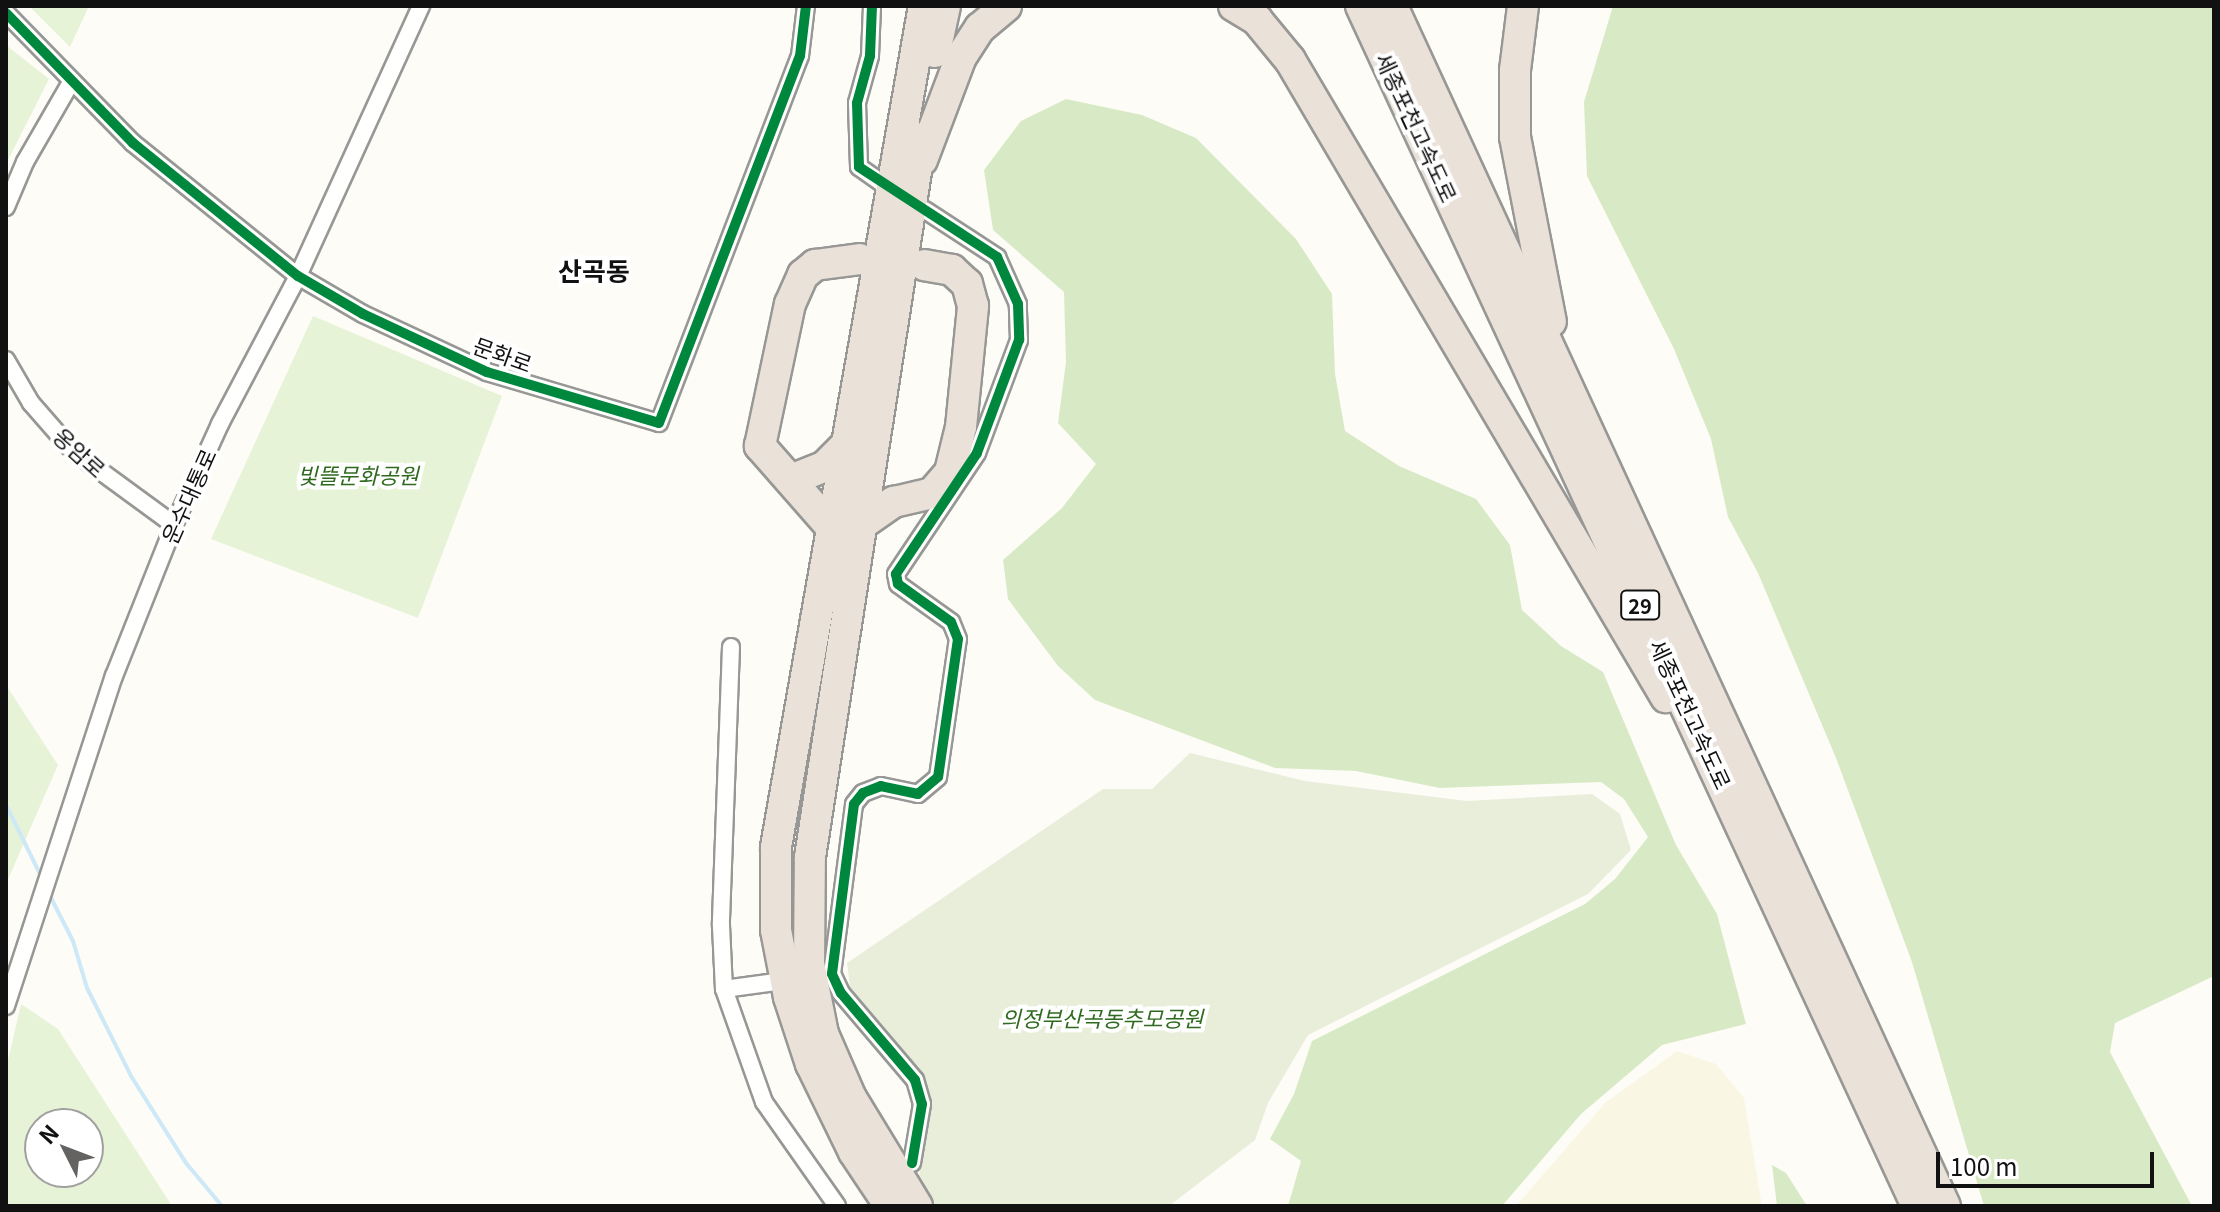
<!DOCTYPE html>
<html>
<head>
<meta charset="utf-8">
<style>
	body { margin:0 }
	#map { position:relative; width:2220px; height:1212px; overflow:hidden; background:#fdfcf7; font-family:Georgia,"Noto Sans KR",serif }
	div>[style] { position:absolute }
	[style*='--x'] { left:calc(var(--x)*1px); top:calc(var(--y)*1px); width:calc(var(--w)*1px); rotate:calc(var(--a)*1deg) }
	.farmland>* { inset:0; background:#f9f7e4 }
	.green>* { inset:0; background:#e7f3d7 }
	.forest>* { inset:0; background:#d8eac5 }
	.cemetery>* { inset:0; background:#e9eedb }
	.stream>* { height:4px; margin:-2px; padding:0 2px; transform-origin:2px; border-radius:2px; background:#cde8f7 }
	.roads { filter:drop-shadow(2px 0 #979795) drop-shadow(-2px 0 #979795) drop-shadow(0 2px #979795) drop-shadow(0 -2px #979795) }
	.street>* { height:16px; margin:-8px; padding:0 8px; transform-origin:8px; border-radius:8px; background:#fffffe }
	.highway>* { height:30px; margin:-15px; padding:0 15px; transform-origin:15px; border-radius:15px; background:#eae1d8 }
	.cycleway>* { height:10px; margin:-5px; padding:0 5px; transform-origin:5px; border-radius:5px; background:#00873e }
	span { translate:-50% -50%; white-space:nowrap; text-align:center; line-height:1.15; -webkit-text-stroke:8px #fff; paint-order:stroke }
	.shield-label span { padding:2px 6px; background:#fff; border:2px solid; border-radius:6px; -webkit-text-stroke-width:0 }
	.shield-label { font-size:20px; color:#111; font-weight:700 }
	.street-label { font-size:22px; color:#111 }
	.park-label { font-size:22px; color:#2f6b1f; font-style:italic }
	.quarter-label { font-size:26px; color:#111; font-weight:700 }
	.frame { position:absolute; inset:0; border:8px solid #111; pointer-events:none }
	.north { position:absolute; left:24px; top:1108px; width:80px; height:80px; box-sizing:border-box; background:#fff; border:2px solid #a0a0a0; border-radius:50%; rotate:312deg; font-size:22px; font-weight:700; line-height:32px; text-align:center; color:#111 }
	.north::after { content:''; display:block; margin:auto; width:28px; height:36px; background:#646362; clip-path:polygon(50% 0,100% 100%,50% 72%,0 100%) }
	.scale { position:absolute; left:1936px; top:1152px; width:218px; height:36px; box-sizing:border-box; border:4px solid #111; border-top:0; padding-left:10px; font-size:24px; line-height:28px; white-space:nowrap; color:#111; -webkit-text-stroke:6px #fff; paint-order:stroke }
</style>
</head>
<body>
<div id="map">
	<div class="farmland">
		<div style="clip-path:polygon(1677px 1051px,1716px 1064px,1744px 1098px,1762px 1206px,1516px 1206px,1605px 1103px)"></div>
	</div>
	<div class="green">
		<div style="clip-path:polygon(29px 6px,89px 6px,70px 47px)"></div>
		<div style="clip-path:polygon(6px 45px,49px 79px,6px 164px)"></div>
		<div style="clip-path:polygon(313px 316px,502px 396px,418px 618px,211px 539px)"></div>
		<div style="clip-path:polygon(6px 685px,58px 765px,6px 884px)"></div>
		<div style="clip-path:polygon(evenodd,21px 1004px,58px 1029px,172px 1206px,6px 1206px,6px 1069px,21px 1004px,88px 1124px,88px 1172px,40px 1172px,40px 1124px,88px 1124px)"></div>
	</div>
	<div class="forest">
		<div style="clip-path:polygon(1613px 6px,2214px 6px,2214px 976px,2115px 1023px,2110px 1052px,2192px 1206px,1984px 1206px,1912px 962px,1836px 758px,1758px 573px,1728px 517px,1711px 439px,1674px 349px,1587px 176px,1584px 102px)"></div>
		<div style="clip-path:polygon(1066px 99px,1142px 115px,1196px 138px,1296px 239px,1332px 294px,1335px 374px,1345px 431px,1399px 466px,1476px 499px,1510px 545px,1522px 610px,1561px 646px,1603px 672px,1676px 845px,1717px 914px,1746px 1024px,1662px 1045px,1581px 1114px,1502px 1206px,1288px 1206px,1301px 1161px,1270px 1139px,1294px 1094px,1312px 1041px,1585px 904px,1615px 879px,1648px 837px,1624px 799px,1601px 782px,1440px 788px,1356px 771px,1275px 768px,1095px 700px,1058px 666px,1008px 599px,1003px 560px,1062px 508px,1096px 464px,1058px 423px,1066px 362px,1064px 292px,993px 230px,984px 170px,1021px 121px)"></div>
		<div style="clip-path:polygon(1772px 1165px,1786px 1173px,1807px 1206px,1777px 1206px)"></div>
	</div>
	<div class="cemetery">
		<div style="clip-path:polygon(1190px 753px,1305px 781px,1467px 801px,1592px 794px,1620px 814px,1631px 850px,1588px 894px,1308px 1035px,1268px 1103px,1255px 1140px,1169px 1206px,935px 1206px,919px 1179px,927px 1083px,851px 995px,847px 963px,1103px 789px,1152px 789px)"></div>
	</div>
	<div class="stream">
		<div style="--x:6;--y:805;--w:84;--a:63.7"></div>
		<div style="--x:48;--y:892;--w:55;--a:63"></div>
		<div style="--x:73;--y:941;--w:49;--a:73.4"></div>
		<div style="--x:87;--y:988;--w:98;--a:63.4"></div>
		<div style="--x:131;--y:1076;--w:103;--a:57.7"></div>
		<div style="--x:186;--y:1163;--w:56;--a:50.1"></div>
	</div>
	<div class="roads">
		<div class="street">
			<div style="--x:872;--y:6;--w:50;--a:92.3"></div>
			<div style="--x:870;--y:56;--w:49;--a:105.5"></div>
			<div style="--x:857;--y:103;--w:64;--a:88.2"></div>
			<div style="--x:859;--y:167;--w:29;--a:35"></div>
			<div style="--x:6;--y:13;--w:182;--a:45.7"></div>
			<div style="--x:133;--y:143;--w:212;--a:38.9"></div>
			<div style="--x:298;--y:276;--w:75;--a:30.3"></div>
			<div style="--x:363;--y:314;--w:137;--a:25.1"></div>
			<div style="--x:487;--y:372;--w:179;--a:16.5"></div>
			<div style="--x:659;--y:423;--w:393;--a:-69"></div>
			<div style="--x:800;--y:56;--w:50;--a:-83.2"></div>
			<div style="--x:6;--y:207;--w:49;--a:-67.1"></div>
			<div style="--x:25;--y:162;--w:90;--a:-60"></div>
			<div style="--x:6;--y:360;--w:50;--a:59.8"></div>
			<div style="--x:31;--y:403;--w:64;--a:48.8"></div>
			<div style="--x:73;--y:451;--w:125;--a:36.2"></div>
			<div style="--x:731;--y:647;--w:279;--a:92.1"></div>
			<div style="--x:721;--y:926;--w:63;--a:87.3"></div>
			<div style="--x:724;--y:989;--w:120;--a:70.5"></div>
			<div style="--x:764;--y:1102;--w:127;--a:54.9"></div>
			<div style="--x:724;--y:989;--w:52;--a:-7.7"></div>
			<div style="--x:6;--y:1006;--w:347;--a:-71.9"></div>
			<div style="--x:114;--y:676;--w:162;--a:-68.3"></div>
			<div style="--x:174;--y:525;--w:111;--a:-65.5"></div>
			<div style="--x:220;--y:424;--w:167;--a:-62.2"></div>
			<div style="--x:298;--y:276;--w:297;--a:-65.5"></div>
			<div style="--x:912;--y:1163;--w:60;--a:-80.4"></div>
			<div style="--x:922;--y:1104;--w:25;--a:-106"></div>
			<div style="--x:915;--y:1080;--w:114;--a:-130.4"></div>
			<div style="--x:841;--y:993;--w:21;--a:-115"></div>
			<div style="--x:832;--y:974;--w:171;--a:-82.6"></div>
			<div style="--x:854;--y:804;--w:14;--a:-51"></div>
			<div style="--x:863;--y:793;--w:19;--a:-21"></div>
			<div style="--x:881;--y:786;--w:38;--a:12"></div>
			<div style="--x:918;--y:794;--w:26;--a:-40"></div>
			<div style="--x:938;--y:777;--w:139;--a:-81.8"></div>
			<div style="--x:958;--y:639;--w:18;--a:-112"></div>
			<div style="--x:951;--y:622;--w:65;--a:-144.4"></div>
			<div style="--x:898;--y:584;--w:10;--a:-101"></div>
			<div style="--x:896;--y:574;--w:146;--a:-56.2"></div>
			<div style="--x:977;--y:453;--w:121;--a:-69.6"></div>
			<div style="--x:1019;--y:340;--w:36;--a:-92"></div>
			<div style="--x:1018;--y:304;--w:51;--a:-114.1"></div>
			<div style="--x:997;--y:257;--w:86;--a:-146.9"></div>
		</div>
		<div class="highway">
			<div style="--x:1234;--y:6;--w:27;--a:31"></div>
			<div style="--x:1257;--y:20;--w:52;--a:50.5"></div>
			<div style="--x:1290;--y:60;--w:740;--a:59.45"></div>
			<div style="--x:1361;--y:6;--w:1323;--a:65.14"></div>
			<div style="--x:1392;--y:6;--w:1321;--a:65.26"></div>
			<div style="--x:1523;--y:6;--w:64;--a:97.1"></div>
			<div style="--x:1515;--y:70;--w:67;--a:90"></div>
			<div style="--x:1515;--y:137;--w:188;--a:79"></div>
			<div style="--x:935;--y:52;--w:47;--a:-77.7"></div>
			<div style="--x:922;--y:160;--w:110;--a:-69.3"></div>
			<div style="--x:961;--y:57;--w:35;--a:-57"></div>
			<div style="--x:980;--y:28;--w:34;--a:-40"></div>
			<div style="--x:791;--y:480;--w:37;--a:-22"></div>
			<div style="--x:825;--y:466;--w:33;--a:-45"></div>
			<div style="--x:862;--y:524;--w:39;--a:-35"></div>
			<div style="--x:894;--y:502;--w:39;--a:-13"></div>
			<div style="--x:932;--y:493;--w:28;--a:-49"></div>
			<div style="--x:950;--y:472;--w:46;--a:-76.3"></div>
			<div style="--x:961;--y:427;--w:122;--a:-84.3"></div>
			<div style="--x:973;--y:306;--w:23;--a:-105"></div>
			<div style="--x:967;--y:284;--w:21;--a:-137"></div>
			<div style="--x:952;--y:270;--w:28;--a:-170"></div>
			<div style="--x:833;--y:529;--w:111;--a:-131.3"></div>
			<div style="--x:760;--y:446;--w:145;--a:-78.1"></div>
			<div style="--x:790;--y:304;--w:32;--a:-66"></div>
			<div style="--x:803;--y:275;--w:16;--a:-40"></div>
			<div style="--x:815;--y:265;--w:45;--a:-7.6"></div>
			<div style="--x:890;--y:1206;--w:65;--a:-123.7"></div>
			<div style="--x:854;--y:1152;--w:98;--a:-116"></div>
			<div style="--x:811;--y:1064;--w:71;--a:-108.2"></div>
			<div style="--x:789;--y:997;--w:68;--a:-101"></div>
			<div style="--x:776;--y:930;--w:83;--a:-90"></div>
			<div style="--x:776;--y:847;--w:854;--a:-80.02"></div>
			<div style="--x:917;--y:1206;--w:127;--a:-121.4"></div>
			<div style="--x:851;--y:1098;--w:70;--a:-113.6"></div>
			<div style="--x:823;--y:1034;--w:72;--a:-101.2"></div>
			<div style="--x:809;--y:963;--w:106;--a:-89.5"></div>
			<div style="--x:810;--y:857;--w:727;--a:-81.21"></div>
		</div>
	</div>
	<div class="cycleway">
		<div style="--x:872;--y:6;--w:50;--a:92.3"></div>
		<div style="--x:870;--y:56;--w:49;--a:105.5"></div>
		<div style="--x:857;--y:103;--w:64;--a:88.2"></div>
		<div style="--x:859;--y:167;--w:165;--a:33.1"></div>
		<div style="--x:997;--y:257;--w:51;--a:65.9"></div>
		<div style="--x:1018;--y:304;--w:36;--a:88"></div>
		<div style="--x:1019;--y:340;--w:121;--a:110.4"></div>
		<div style="--x:977;--y:453;--w:146;--a:123.8"></div>
		<div style="--x:896;--y:574;--w:10;--a:79"></div>
		<div style="--x:898;--y:584;--w:65;--a:35.6"></div>
		<div style="--x:951;--y:622;--w:18;--a:68"></div>
		<div style="--x:958;--y:639;--w:139;--a:98.2"></div>
		<div style="--x:938;--y:777;--w:26;--a:140"></div>
		<div style="--x:918;--y:794;--w:38;--a:-168"></div>
		<div style="--x:881;--y:786;--w:19;--a:159"></div>
		<div style="--x:863;--y:793;--w:14;--a:129"></div>
		<div style="--x:854;--y:804;--w:171;--a:97.4"></div>
		<div style="--x:832;--y:974;--w:21;--a:65"></div>
		<div style="--x:841;--y:993;--w:114;--a:49.6"></div>
		<div style="--x:915;--y:1080;--w:25;--a:74"></div>
		<div style="--x:922;--y:1104;--w:60;--a:99.6"></div>
		<div style="--x:6;--y:13;--w:182;--a:45.7"></div>
		<div style="--x:133;--y:143;--w:212;--a:38.9"></div>
		<div style="--x:298;--y:276;--w:75;--a:30.3"></div>
		<div style="--x:363;--y:314;--w:137;--a:25.1"></div>
		<div style="--x:487;--y:372;--w:179;--a:16.5"></div>
		<div style="--x:659;--y:423;--w:393;--a:-69"></div>
		<div style="--x:800;--y:56;--w:50;--a:-83.2"></div>
	</div>
	<div class="shield-label">
		<span style="left:1640px;top:605px">29</span>
	</div>
	<div class="street-label">
		<span style="left:1417px;top:127px;rotate:65deg">세종포천고속도로</span>
		<span style="left:503px;top:354px;rotate:20deg">문화로</span>
		<span style="left:80px;top:452px;rotate:42deg">옹암로</span>
		<span style="left:188px;top:496px;rotate:-66deg">운수대통로</span>
		<span style="left:1691px;top:714px;rotate:65deg">세종포천고속도로</span>
	</div>
	<div class="park-label">
		<span style="left:358px;top:475px">빛뜰문화공원</span>
		<span style="left:1102px;top:1018px">의정부산곡동추모공원</span>
	</div>
	<div class="quarter-label">
		<span style="left:594px;top:270px">산곡동</span>
	</div>
	<div class="frame"></div>
	<div class="north">N</div>
	<div class="scale">100 m</div>
</div>
</body>
</html>
